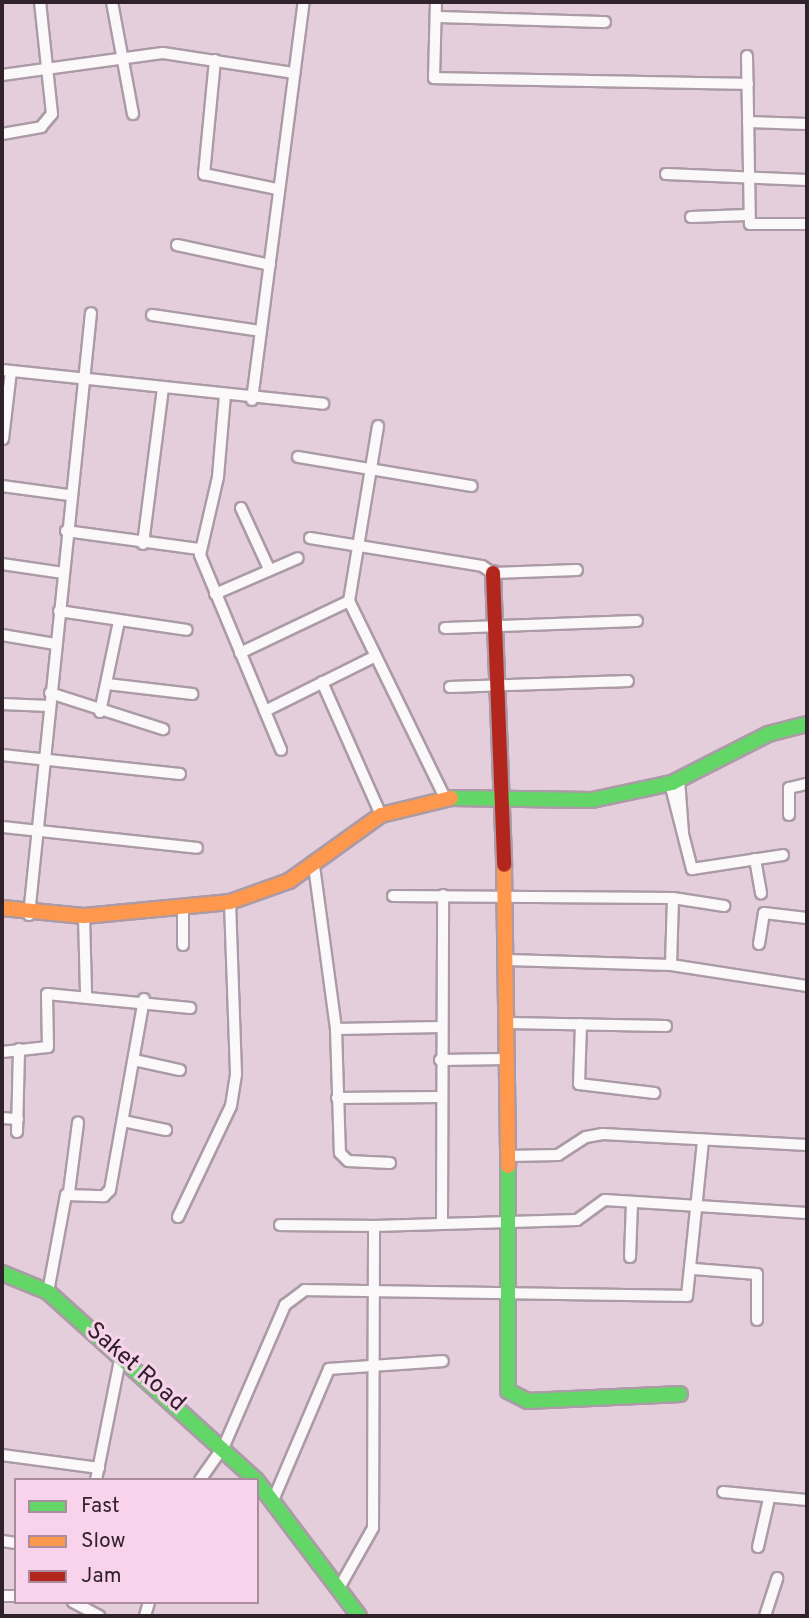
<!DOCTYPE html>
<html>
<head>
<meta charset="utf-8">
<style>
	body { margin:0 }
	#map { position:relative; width:809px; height:1618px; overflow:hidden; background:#e4cedc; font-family:Overpass,sans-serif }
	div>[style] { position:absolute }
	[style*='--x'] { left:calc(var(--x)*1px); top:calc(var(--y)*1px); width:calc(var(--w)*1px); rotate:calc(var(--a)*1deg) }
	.roads { filter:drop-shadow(2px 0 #ab9ba6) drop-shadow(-2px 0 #ab9ba6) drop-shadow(0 2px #ab9ba6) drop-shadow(0 -2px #ab9ba6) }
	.street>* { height:10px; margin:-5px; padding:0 5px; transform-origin:5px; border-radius:5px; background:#fbf8fa }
	.fast>* { height:14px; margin:-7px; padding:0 7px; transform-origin:7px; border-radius:7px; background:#63d668 }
	.slow>* { height:14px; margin:-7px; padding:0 7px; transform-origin:7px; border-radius:7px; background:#ff974d }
	.jam>* { height:14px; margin:-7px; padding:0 7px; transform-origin:7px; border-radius:7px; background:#b3261e }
	span { translate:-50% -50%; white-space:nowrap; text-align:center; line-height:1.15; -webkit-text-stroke:6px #f9d3eb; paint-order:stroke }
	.street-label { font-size:24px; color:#30222b }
	.frame { position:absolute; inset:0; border:4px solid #30222b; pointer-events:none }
	.legend { position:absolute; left:14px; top:1478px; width:245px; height:126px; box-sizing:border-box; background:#f9d3eb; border:2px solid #a98c9e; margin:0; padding:9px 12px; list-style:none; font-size:21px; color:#30222b }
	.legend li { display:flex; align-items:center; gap:14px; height:35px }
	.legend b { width:35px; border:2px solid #a98c9e }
</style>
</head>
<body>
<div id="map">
	<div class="roads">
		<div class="street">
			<div style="--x:112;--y:2;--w:114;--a:79.4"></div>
			<div style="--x:436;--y:2;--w:76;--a:91.5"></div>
			<div style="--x:434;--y:78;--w:314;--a:1.1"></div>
			<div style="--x:436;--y:17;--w:169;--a:1.7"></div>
			<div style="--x:747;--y:56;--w:168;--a:89"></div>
			<div style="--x:750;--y:224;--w:57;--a:0"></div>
			<div style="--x:215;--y:60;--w:115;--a:95.5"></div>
			<div style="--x:204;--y:174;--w:75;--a:11.6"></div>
			<div style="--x:2;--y:75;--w:162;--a:-7.8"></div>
			<div style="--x:163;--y:53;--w:133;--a:8.7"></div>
			<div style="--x:748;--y:122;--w:59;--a:1.9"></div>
			<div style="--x:2;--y:134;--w:40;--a:-10"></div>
			<div style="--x:41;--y:127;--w:17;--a:-50"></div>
			<div style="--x:52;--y:114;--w:113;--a:-96.1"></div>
			<div style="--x:666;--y:174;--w:141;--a:2.4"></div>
			<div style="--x:691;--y:217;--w:56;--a:-2"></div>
			<div style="--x:177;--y:245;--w:95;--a:12.1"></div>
			<div style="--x:152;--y:315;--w:109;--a:8.4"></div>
			<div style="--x:2;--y:370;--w:323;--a:6"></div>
			<div style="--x:225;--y:395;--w:82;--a:94.9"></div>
			<div style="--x:218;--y:477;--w:80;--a:103"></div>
			<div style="--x:200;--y:555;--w:211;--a:67.4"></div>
			<div style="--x:252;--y:400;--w:401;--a:-82.6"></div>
			<div style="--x:378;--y:426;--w:177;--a:99.4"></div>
			<div style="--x:349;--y:601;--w:219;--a:64"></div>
			<div style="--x:3;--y:439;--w:68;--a:-83.3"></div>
			<div style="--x:298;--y:457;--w:176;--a:9.5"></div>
			<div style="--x:2;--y:486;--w:68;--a:7.7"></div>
			<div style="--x:241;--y:508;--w:67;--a:65.3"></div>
			<div style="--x:66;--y:531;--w:134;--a:7.7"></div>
			<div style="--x:310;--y:538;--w:174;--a:9.2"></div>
			<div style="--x:482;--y:566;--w:13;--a:32"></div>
			<div style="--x:493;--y:573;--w:84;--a:-2"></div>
			<div style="--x:143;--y:544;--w:158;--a:-82.7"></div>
			<div style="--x:2;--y:564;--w:62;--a:8.4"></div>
			<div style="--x:215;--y:594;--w:90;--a:-23.4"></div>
			<div style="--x:59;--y:611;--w:129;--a:8.4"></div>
			<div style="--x:445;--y:628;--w:192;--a:-2.1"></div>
			<div style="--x:2;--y:635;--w:54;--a:9.6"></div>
			<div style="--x:240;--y:653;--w:121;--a:-25.5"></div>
			<div style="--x:322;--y:682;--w:145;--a:66.1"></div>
			<div style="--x:107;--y:684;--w:86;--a:6.7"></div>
			<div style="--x:450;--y:687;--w:178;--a:-1.9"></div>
			<div style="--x:50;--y:693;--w:119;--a:17.7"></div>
			<div style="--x:2;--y:704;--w:47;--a:2.4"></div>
			<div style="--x:265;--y:711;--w:122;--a:-26.4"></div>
			<div style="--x:100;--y:712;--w:93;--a:-78.2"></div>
			<div style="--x:2;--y:755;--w:179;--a:6.1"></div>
			<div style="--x:679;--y:779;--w:54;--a:85.8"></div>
			<div style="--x:670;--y:783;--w:89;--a:75.7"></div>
			<div style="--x:692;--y:869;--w:92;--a:-8.7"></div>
			<div style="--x:789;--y:815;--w:27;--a:-90"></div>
			<div style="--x:789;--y:788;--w:18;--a:-13"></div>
			<div style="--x:2;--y:827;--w:196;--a:6.1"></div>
			<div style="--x:755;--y:859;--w:35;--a:80"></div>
			<div style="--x:314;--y:866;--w:164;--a:82.3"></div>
			<div style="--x:336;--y:1029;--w:124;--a:88.2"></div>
			<div style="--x:340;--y:1153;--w:11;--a:45"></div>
			<div style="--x:348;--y:1161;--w:42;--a:2.7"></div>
			<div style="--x:393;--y:896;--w:280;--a:0.4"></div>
			<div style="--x:673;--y:898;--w:52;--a:8.9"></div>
			<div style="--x:183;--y:907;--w:38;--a:90"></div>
			<div style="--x:29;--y:915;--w:605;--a:-84.12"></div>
			<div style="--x:84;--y:916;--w:79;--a:88.5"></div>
			<div style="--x:759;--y:944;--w:31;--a:-81"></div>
			<div style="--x:764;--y:913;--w:43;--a:6.6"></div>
			<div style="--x:508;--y:960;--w:163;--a:1.8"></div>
			<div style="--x:671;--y:965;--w:138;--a:8.8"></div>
			<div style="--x:671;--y:965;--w:67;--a:-88.3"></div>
			<div style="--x:508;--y:1023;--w:158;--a:1.1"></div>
			<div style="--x:581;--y:1024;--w:60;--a:91.9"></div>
			<div style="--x:579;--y:1084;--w:76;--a:6.8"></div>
			<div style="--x:336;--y:1029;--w:105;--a:-1.1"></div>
			<div style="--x:2;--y:1052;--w:46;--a:-6.2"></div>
			<div style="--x:48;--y:1047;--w:53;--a:-91.1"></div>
			<div style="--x:47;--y:994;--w:144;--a:5.6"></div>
			<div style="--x:134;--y:1060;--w:47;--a:12.3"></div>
			<div style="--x:440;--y:1060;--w:67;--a:-0.9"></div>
			<div style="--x:337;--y:1098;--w:103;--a:-0.6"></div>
			<div style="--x:2;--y:1118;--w:16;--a:4"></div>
			<div style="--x:123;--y:1121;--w:44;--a:11.8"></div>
			<div style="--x:17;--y:1132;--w:83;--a:-88.6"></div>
			<div style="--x:508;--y:1156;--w:50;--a:-1.1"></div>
			<div style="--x:558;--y:1155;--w:33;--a:-33"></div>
			<div style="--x:586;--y:1137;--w:17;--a:-10"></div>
			<div style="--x:603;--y:1134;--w:204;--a:3.1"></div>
			<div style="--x:69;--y:1192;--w:70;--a:-82.6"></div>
			<div style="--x:178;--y:1217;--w:123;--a:-64.5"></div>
			<div style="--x:231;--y:1106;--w:32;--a:-81"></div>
			<div style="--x:236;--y:1074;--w:172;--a:-92"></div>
			<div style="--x:442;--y:1219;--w:324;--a:-89.8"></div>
			<div style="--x:280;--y:1225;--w:94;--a:0.6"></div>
			<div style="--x:630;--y:1257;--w:55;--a:-87.9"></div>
			<div style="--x:694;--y:1269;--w:63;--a:4.5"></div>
			<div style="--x:757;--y:1274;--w:46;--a:90"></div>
			<div style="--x:48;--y:1292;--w:99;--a:-79.5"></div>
			<div style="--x:66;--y:1195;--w:38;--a:2"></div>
			<div style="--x:104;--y:1196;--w:8;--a:-45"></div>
			<div style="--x:110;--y:1190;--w:194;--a:-79.9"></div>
			<div style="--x:2;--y:1455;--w:98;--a:7.6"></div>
			<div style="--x:96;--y:1480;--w:127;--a:-78.7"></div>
			<div style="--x:200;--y:1480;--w:42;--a:-54.8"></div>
			<div style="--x:224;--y:1446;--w:154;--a:-66.6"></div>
			<div style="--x:285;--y:1305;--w:25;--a:-37"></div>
			<div style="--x:305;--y:1290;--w:382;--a:0.9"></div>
			<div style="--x:687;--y:1296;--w:157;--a:-84.1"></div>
			<div style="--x:723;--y:1492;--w:84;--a:5.4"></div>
			<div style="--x:274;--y:1498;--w:140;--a:-66.9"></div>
			<div style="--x:329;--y:1369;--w:114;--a:-4"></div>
			<div style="--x:2;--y:1541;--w:14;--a:8"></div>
			<div style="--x:758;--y:1547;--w:49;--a:-77.1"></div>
			<div style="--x:339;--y:1588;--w:69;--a:-60.5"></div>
			<div style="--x:373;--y:1528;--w:302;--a:-89.8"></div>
			<div style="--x:374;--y:1226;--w:203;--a:-1.7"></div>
			<div style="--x:577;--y:1220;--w:34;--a:-36"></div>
			<div style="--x:605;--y:1200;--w:202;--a:3.7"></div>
			<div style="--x:2;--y:1596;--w:14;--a:0"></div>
			<div style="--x:73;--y:1602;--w:30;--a:28"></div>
			<div style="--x:145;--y:1616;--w:15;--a:-74"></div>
			<div style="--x:765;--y:1616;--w:40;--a:-72"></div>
		</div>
		<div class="fast">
			<div style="--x:451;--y:798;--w:141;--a:0.8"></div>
			<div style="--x:592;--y:800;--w:82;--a:-12"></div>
			<div style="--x:672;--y:783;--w:108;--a:-27"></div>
			<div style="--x:768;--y:734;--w:40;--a:-14.4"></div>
			<div style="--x:508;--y:1166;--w:225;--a:90"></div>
			<div style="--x:508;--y:1391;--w:22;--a:27"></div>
			<div style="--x:528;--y:1401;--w:152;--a:-2.6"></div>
			<div style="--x:2;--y:1273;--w:50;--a:22.4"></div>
			<div style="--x:48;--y:1292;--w:280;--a:42.1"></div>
			<div style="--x:257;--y:1481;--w:169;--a:52.9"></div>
		</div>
		<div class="slow">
			<div style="--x:504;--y:865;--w:301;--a:89.2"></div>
			<div style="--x:2;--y:908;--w:82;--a:5.6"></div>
			<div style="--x:84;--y:916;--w:147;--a:-5.5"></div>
			<div style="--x:230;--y:902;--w:63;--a:-19.6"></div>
			<div style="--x:289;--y:881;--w:113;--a:-35.7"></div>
			<div style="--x:381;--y:815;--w:72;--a:-13.7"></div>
		</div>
		<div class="jam">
			<div style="--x:493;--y:573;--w:292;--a:87.8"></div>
		</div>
	</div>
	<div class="street-label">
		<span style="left:135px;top:1368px;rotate:41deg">Saket Road</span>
	</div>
	<div class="frame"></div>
	<ul class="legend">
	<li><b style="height:9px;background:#63d668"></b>Fast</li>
	<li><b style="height:9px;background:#ff974d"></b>Slow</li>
	<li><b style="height:9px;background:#b3261e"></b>Jam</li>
	</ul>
</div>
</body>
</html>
